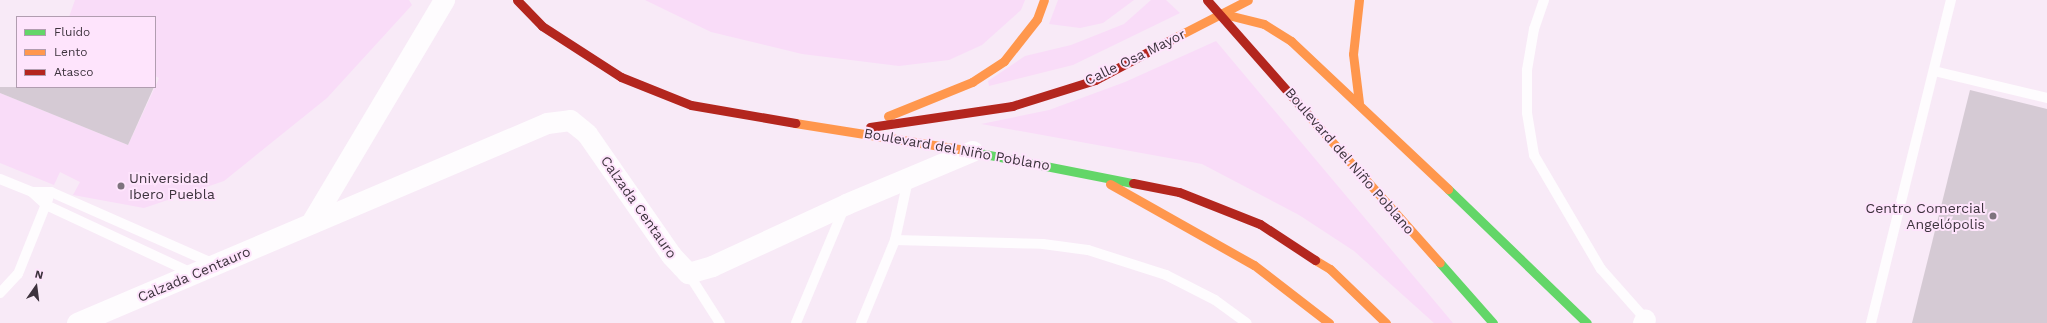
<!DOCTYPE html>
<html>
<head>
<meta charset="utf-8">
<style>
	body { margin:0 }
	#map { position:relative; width:2047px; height:323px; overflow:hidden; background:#f8eaf7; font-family:"Work Sans",sans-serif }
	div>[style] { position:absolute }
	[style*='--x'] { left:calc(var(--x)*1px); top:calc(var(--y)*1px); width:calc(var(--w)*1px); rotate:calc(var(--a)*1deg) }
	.green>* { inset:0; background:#f9dcf8 }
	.building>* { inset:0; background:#d5cad4 }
	.lane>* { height:10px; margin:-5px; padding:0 5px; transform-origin:5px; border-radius:5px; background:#fefcfe }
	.street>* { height:21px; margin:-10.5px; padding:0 10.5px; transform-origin:10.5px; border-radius:10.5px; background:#fefcfe }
	.fast>* { height:9px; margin:-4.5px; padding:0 4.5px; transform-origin:4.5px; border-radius:4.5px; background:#63d668 }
	.slow>* { height:9px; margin:-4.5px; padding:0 4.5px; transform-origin:4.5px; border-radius:4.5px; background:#ff974d }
	.jam>* { height:9px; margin:-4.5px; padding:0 4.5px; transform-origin:4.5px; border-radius:4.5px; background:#b3261e }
	.dots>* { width:11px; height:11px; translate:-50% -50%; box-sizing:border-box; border:2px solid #fee4fc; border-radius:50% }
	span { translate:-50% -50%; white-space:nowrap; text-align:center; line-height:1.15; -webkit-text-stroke:4px #fee4fc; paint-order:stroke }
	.street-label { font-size:14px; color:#3d333d }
	.poi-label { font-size:14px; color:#3d333d }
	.left { translate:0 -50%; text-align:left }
	.right { translate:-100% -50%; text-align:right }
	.legend { position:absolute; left:16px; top:16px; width:140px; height:72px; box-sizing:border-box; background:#fee4fc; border:1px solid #b19db0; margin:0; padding:5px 7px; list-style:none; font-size:12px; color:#3d333d }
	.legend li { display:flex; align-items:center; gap:8px; height:20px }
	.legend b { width:20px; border:1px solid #b19db0 }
	.north { position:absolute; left:16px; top:267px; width:40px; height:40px; -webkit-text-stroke:3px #fee4fc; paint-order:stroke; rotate:14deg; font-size:11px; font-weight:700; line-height:16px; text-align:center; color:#3d333d }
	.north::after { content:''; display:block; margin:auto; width:14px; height:18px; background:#3d333d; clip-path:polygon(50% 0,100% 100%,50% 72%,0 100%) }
</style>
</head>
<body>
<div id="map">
	<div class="green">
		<div style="clip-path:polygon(75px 0,409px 0,412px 5px,327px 98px,224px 181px,144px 208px,73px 195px,80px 182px,60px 172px,54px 185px,0 163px,0 93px,128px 145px,155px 87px,159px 78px,155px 76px,155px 17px,69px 17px)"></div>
		<div style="clip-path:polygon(645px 0,1025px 0,1021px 10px,982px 45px,949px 60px,899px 66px,802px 54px,711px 32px)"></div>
		<div style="clip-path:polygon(1058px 0,1134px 0,1103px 23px,1080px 28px,1049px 24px)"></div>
		<div style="clip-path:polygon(1151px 0,1166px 0,1180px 13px,1073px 65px,989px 86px,988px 81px,1025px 56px,1071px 45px,1124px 24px)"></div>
		<div style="clip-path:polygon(1216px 41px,1453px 323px,1434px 323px,1354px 251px,1299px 215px,1202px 164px,981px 124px,1049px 110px,1125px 82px)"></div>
	</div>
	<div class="building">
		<div style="clip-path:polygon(0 87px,154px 87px,128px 145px,0 93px)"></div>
		<div style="clip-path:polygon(1970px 90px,2047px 109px,2047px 323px,1912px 323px)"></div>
	</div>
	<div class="lane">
		<div style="--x:1544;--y:0;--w:31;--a:109"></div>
		<div style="--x:1534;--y:29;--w:42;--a:99.7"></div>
		<div style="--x:1527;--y:70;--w:43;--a:90"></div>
		<div style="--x:1527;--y:113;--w:43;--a:80.5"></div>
		<div style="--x:1534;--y:155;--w:132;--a:59.6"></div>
		<div style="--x:1601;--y:269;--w:69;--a:48.5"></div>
		<div style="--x:1934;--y:71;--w:116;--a:13.4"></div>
		<div style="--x:0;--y:179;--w:35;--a:22"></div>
		<div style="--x:32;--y:192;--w:19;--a:0"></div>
		<div style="--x:51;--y:192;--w:178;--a:23.8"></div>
		<div style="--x:32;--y:192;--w:19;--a:43"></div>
		<div style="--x:46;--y:205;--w:161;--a:25"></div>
		<div style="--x:895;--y:240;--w:148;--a:1.5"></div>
		<div style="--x:1043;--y:244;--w:45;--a:7.6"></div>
		<div style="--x:1088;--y:250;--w:82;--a:17.8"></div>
		<div style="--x:1166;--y:275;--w:55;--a:27"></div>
		<div style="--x:1215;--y:300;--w:39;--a:36"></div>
		<div style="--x:688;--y:273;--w:59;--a:57.4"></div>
		<div style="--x:0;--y:293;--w:26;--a:-47"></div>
		<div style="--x:18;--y:274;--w:81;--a:-68.2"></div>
		<div style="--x:796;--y:323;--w:127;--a:-67.3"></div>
		<div style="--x:861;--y:323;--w:90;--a:-67.7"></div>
		<div style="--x:895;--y:240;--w:61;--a:-77.8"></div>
		<div style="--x:1871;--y:323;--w:333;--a:-76.1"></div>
	</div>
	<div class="street">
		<div style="--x:311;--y:223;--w:260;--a:-59.2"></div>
		<div style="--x:77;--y:323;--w:511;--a:-23.05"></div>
		<div style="--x:547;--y:123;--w:23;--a:-7"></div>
		<div style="--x:570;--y:120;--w:22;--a:39"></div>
		<div style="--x:587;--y:134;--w:147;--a:55.2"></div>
		<div style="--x:671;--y:255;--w:25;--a:47"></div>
		<div style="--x:688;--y:273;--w:25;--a:-16"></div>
		<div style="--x:712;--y:266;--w:148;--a:-24.8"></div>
		<div style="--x:846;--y:204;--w:137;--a:-22.8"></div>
		<div style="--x:1643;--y:323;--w:4;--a:-63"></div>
	</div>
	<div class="fast">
		<div style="--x:959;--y:149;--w:177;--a:11.1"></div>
		<div style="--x:1448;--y:189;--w:193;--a:44"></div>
		<div style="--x:1440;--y:263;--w:80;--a:48.5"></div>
	</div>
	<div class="slow">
		<div style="--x:1359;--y:0;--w:54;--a:96.3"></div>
		<div style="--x:1353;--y:54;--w:49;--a:83"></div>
		<div style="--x:1220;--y:13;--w:45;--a:14"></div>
		<div style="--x:1264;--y:24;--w:32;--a:32"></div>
		<div style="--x:1291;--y:41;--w:216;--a:43.3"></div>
		<div style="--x:1174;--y:38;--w:83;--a:-27.2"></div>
		<div style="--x:888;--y:116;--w:91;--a:-22"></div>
		<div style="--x:972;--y:82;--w:38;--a:-33"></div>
		<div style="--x:1004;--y:61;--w:53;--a:-51.8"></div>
		<div style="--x:1037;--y:19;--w:20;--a:-70"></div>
		<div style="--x:1310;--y:117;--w:195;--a:48.3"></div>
		<div style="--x:795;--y:123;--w:166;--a:9"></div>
		<div style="--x:1110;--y:184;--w:165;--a:29.4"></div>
		<div style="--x:1254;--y:265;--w:95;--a:37.7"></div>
		<div style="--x:1315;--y:260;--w:17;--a:31"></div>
		<div style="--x:1330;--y:269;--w:78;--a:44"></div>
	</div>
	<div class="jam">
		<div style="--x:517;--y:0;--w:36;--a:46"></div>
		<div style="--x:542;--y:26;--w:94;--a:32.8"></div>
		<div style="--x:621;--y:77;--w:75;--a:21.8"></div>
		<div style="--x:691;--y:105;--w:106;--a:9.8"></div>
		<div style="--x:1207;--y:0;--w:156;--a:48.6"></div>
		<div style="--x:870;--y:127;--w:144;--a:-8.4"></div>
		<div style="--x:1012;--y:106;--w:87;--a:-17.4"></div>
		<div style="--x:1095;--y:80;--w:89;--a:-28"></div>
		<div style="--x:1133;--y:183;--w:47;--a:11.1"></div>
		<div style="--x:1179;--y:192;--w:87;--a:21.6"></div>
		<div style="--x:1260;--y:224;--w:66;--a:33.2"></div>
	</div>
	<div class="dots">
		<div style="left:121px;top:186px;background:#7e737e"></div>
		<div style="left:1993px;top:216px;background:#7e737e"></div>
	</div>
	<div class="street-label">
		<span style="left:1135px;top:57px;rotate:-26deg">Calle Osa Mayor</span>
		<span style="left:957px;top:149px;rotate:10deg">Boulevard del Niño Poblano</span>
		<span style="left:1350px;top:161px;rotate:49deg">Boulevard del Niño Poblano</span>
		<span style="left:639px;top:207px;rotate:55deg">Calzada Centauro</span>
		<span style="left:194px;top:274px;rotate:-23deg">Calzada Centauro</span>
	</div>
	<div class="poi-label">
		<span class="left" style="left:129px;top:186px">Universidad<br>Ibero Puebla</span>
		<span class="right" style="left:1985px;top:216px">Centro Comercial<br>Angelópolis</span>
	</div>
	<ul class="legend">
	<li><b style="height:5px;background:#63d668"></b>Fluido</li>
	<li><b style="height:5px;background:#ff974d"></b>Lento</li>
	<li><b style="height:5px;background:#b3261e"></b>Atasco</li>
	</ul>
	<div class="north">N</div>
</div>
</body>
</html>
